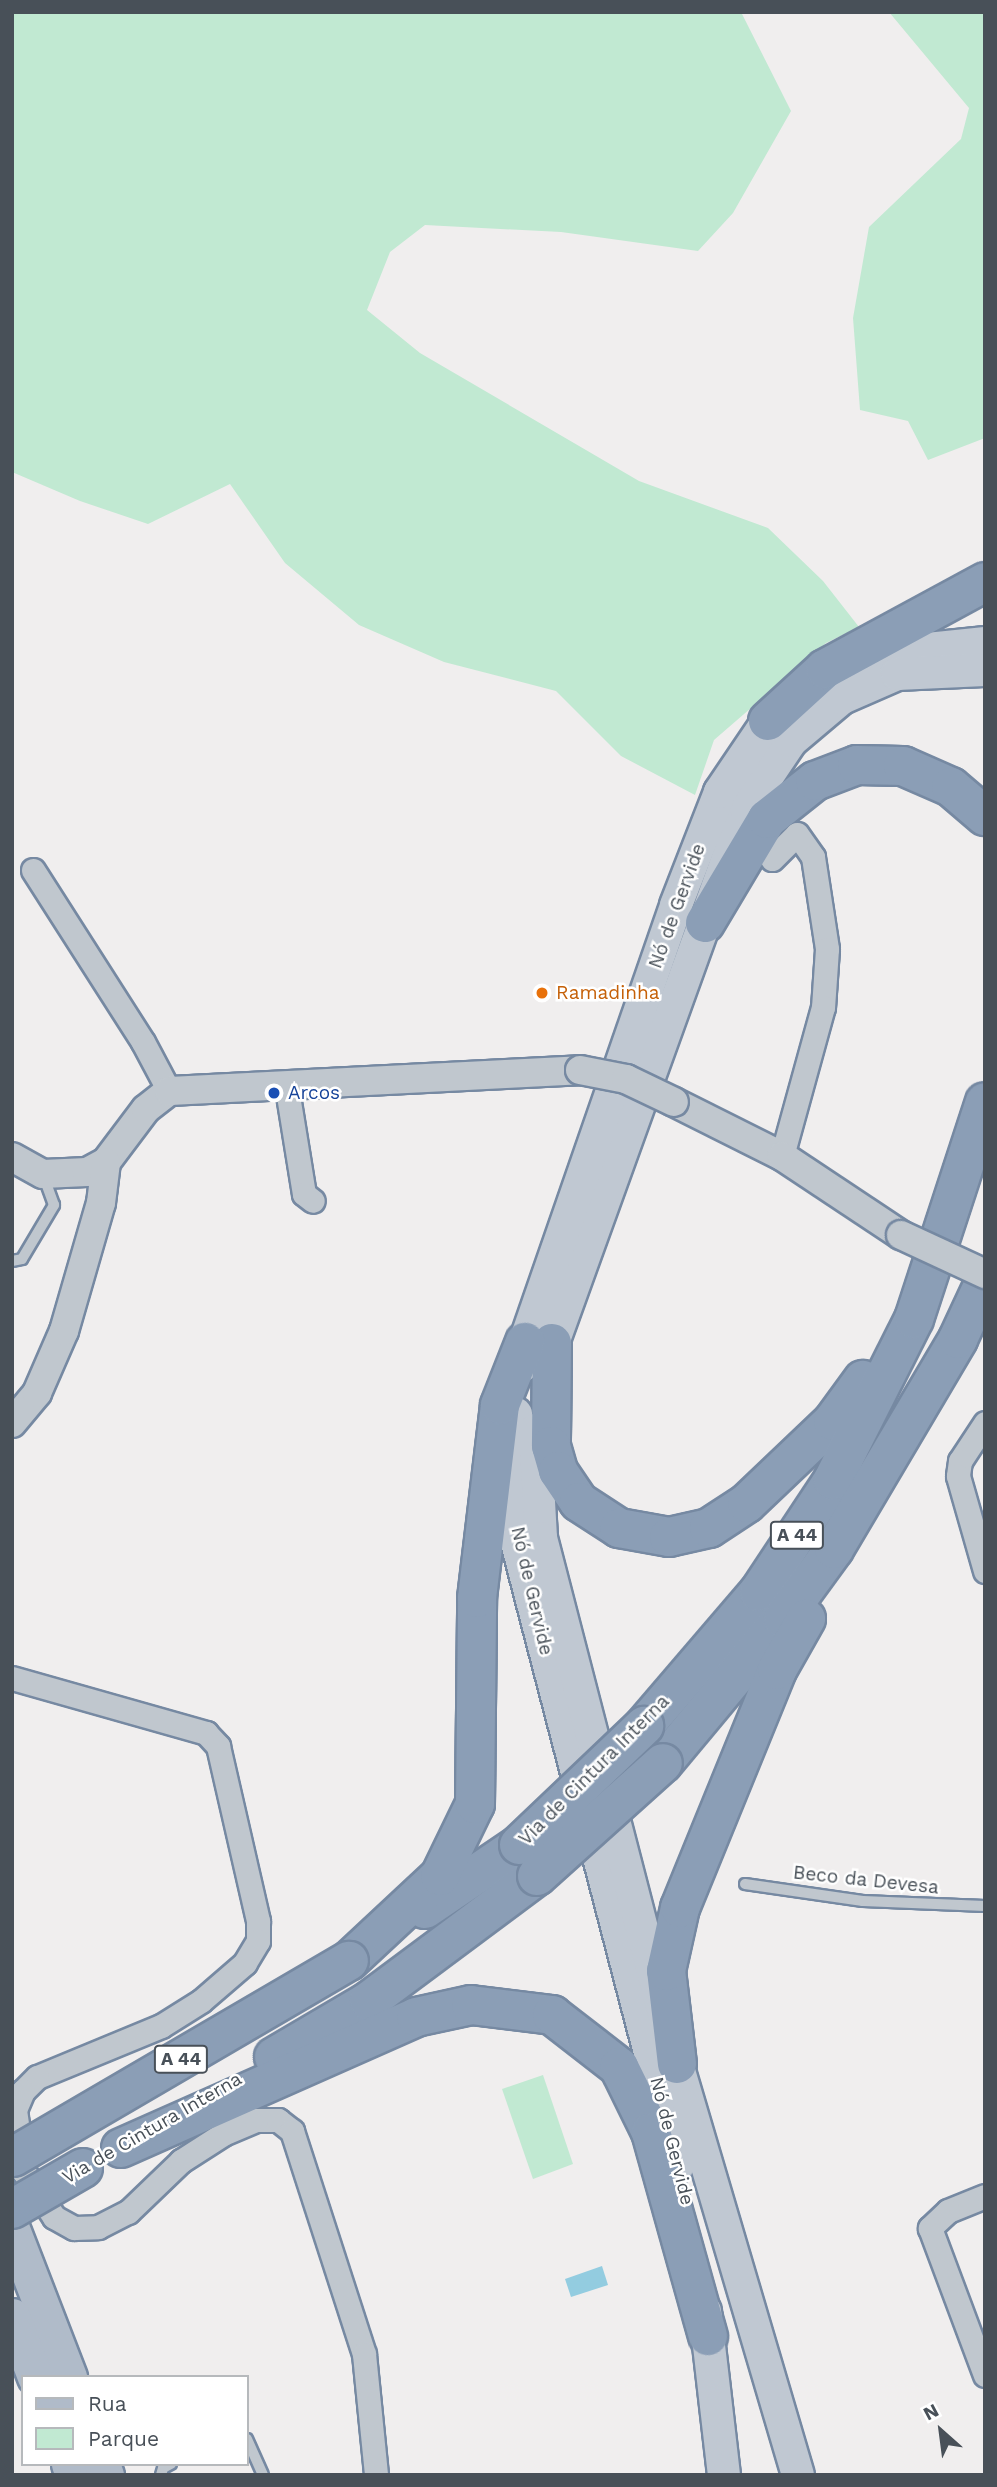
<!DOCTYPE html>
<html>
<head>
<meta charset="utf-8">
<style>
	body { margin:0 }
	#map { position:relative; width:997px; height:2487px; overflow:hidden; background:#f0eeee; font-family:"Work Sans",sans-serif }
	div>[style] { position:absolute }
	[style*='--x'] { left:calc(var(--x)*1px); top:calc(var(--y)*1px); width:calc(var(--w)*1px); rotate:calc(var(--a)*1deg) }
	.green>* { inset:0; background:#c1e9d2 }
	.water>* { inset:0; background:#93cce0 }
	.roads { filter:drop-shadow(2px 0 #7689a2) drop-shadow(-2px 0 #7689a2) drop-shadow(0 2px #7689a2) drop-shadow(0 -2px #7689a2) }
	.service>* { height:10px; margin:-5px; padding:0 5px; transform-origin:5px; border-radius:5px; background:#c0c7ce }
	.minor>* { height:23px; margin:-11.5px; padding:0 11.5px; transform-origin:11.5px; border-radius:11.5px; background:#c0c7ce }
	.tertiary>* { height:28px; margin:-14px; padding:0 14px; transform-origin:14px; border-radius:14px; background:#c0c7ce }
	.secondary>* { height:32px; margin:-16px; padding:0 16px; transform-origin:16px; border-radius:16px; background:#c0c8d2 }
	.primary>* { height:35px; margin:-17.5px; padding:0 17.5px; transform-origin:17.5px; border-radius:17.5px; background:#b0bbc9 }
	.motorway>* { height:38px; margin:-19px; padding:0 19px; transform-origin:19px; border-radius:19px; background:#8b9eb6 }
	.bridges { filter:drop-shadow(2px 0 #7689a2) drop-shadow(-2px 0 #7689a2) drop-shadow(0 2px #7689a2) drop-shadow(0 -2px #7689a2) }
	.tertiary-bridge>* { height:28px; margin:-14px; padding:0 14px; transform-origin:14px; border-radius:14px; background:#c0c7ce }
	.motorway-bridge>* { height:38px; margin:-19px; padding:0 19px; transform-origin:19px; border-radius:19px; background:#8b9eb6 }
	.dots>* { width:19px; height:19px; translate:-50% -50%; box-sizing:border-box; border:4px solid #fff; border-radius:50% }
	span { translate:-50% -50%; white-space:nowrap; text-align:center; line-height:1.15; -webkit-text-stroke:5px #fff; paint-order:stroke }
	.shield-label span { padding:2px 5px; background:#fff; border:2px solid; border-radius:5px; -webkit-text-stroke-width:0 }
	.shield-label { font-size:18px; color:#485058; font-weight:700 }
	.street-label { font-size:19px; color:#485058 }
	.food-label { font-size:19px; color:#c56008 }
	.left { translate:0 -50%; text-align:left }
	.transit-label { font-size:19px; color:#164399 }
	.frame { position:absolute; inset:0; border:14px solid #485058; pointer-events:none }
	.legend { position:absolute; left:21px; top:2375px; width:228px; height:91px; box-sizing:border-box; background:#fff; border:2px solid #b6b9bc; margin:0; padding:9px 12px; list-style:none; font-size:21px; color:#485058 }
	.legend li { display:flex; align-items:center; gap:14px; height:35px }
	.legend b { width:35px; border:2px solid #b6b9bc }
	.north { position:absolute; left:906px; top:2396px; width:70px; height:70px; -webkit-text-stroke:5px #fff; paint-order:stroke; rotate:332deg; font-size:19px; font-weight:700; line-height:28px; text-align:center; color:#485058 }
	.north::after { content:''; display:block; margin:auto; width:24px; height:32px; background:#485058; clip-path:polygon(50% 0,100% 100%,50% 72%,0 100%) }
</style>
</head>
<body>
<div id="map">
	<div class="green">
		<div style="clip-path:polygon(12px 12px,741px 12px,791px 111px,733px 213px,698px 251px,561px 232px,425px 225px,390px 252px,367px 310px,420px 353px,639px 481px,768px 528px,823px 581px,859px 627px,826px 643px,714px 740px,695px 795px,621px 756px,556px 691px,444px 662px,359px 625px,285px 563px,230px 484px,148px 524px,80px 501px,12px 472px)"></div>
		<div style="clip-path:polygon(889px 12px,985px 12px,985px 438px,928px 460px,908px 421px,860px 410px,853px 318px,869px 227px,961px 139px,969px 108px)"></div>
		<div style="clip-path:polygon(543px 2075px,573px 2164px,533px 2179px,502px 2089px)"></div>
	</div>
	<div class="water">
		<div style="clip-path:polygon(602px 2266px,608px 2285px,571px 2297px,565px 2279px)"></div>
	</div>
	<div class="roads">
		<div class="service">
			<div style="--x:12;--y:1261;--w:10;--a:-11"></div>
			<div style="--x:22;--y:1259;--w:63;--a:-59.3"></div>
			<div style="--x:54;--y:1205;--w:30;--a:-110"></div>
			<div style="--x:745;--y:1884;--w:119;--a:8.2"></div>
			<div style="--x:863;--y:1901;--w:122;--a:2.3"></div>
			<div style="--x:247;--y:2439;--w:39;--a:66"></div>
			<div style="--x:161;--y:2475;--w:7;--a:-74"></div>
			<div style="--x:163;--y:2468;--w:9;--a:-27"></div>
		</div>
		<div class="minor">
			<div style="--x:772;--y:859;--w:35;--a:-45"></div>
			<div style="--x:797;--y:834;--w:28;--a:55"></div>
			<div style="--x:813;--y:857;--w:93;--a:81.3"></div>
			<div style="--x:827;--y:949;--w:58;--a:93.9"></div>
			<div style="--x:823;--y:1007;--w:155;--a:105.4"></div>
			<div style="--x:33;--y:870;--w:204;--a:57.4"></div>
			<div style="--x:143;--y:1042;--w:55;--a:62"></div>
			<div style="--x:286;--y:1083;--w:112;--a:80.8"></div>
			<div style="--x:304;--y:1194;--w:11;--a:38"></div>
			<div style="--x:985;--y:1423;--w:45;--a:123.3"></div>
			<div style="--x:960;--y:1461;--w:15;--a:98"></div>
			<div style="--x:958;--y:1476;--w:99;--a:74.1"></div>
			<div style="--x:12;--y:1678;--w:202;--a:15.8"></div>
			<div style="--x:206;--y:1733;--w:18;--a:47"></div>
			<div style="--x:218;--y:1746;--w:180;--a:77.1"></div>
			<div style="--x:258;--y:1921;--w:20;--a:90"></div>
			<div style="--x:258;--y:1941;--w:26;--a:121"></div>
			<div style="--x:245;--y:1963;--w:58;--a:139.2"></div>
			<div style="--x:201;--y:2001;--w:47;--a:148"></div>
			<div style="--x:161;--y:2026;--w:134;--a:157.6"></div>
			<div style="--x:37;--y:2077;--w:20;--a:135"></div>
			<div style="--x:23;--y:2091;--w:21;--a:113"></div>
			<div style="--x:15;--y:2110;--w:63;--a:81.7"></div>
			<div style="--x:24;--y:2172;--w:54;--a:56.3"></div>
			<div style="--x:54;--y:2217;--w:23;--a:29"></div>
			<div style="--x:74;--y:2228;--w:24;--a:-2"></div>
			<div style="--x:98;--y:2227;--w:34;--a:-27"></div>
			<div style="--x:128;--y:2212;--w:74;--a:-43.9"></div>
			<div style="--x:181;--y:2161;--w:50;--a:-32.7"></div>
			<div style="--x:223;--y:2134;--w:36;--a:-23"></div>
			<div style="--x:256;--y:2120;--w:22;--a:0"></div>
			<div style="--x:278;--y:2120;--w:18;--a:38"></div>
			<div style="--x:292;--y:2131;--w:234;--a:72.1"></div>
			<div style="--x:364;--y:2354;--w:122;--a:84.3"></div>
			<div style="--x:985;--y:2196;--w:40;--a:158"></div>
			<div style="--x:948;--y:2211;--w:25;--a:137"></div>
			<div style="--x:930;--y:2228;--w:157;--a:69.5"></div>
		</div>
		<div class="tertiary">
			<div style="--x:674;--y:1102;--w:121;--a:26.6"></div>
			<div style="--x:782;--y:1156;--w:143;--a:33.6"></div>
			<div style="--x:12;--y:1157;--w:35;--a:29"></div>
			<div style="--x:43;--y:1174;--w:44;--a:-2.6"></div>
			<div style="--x:87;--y:1172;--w:21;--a:-28"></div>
			<div style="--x:106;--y:1162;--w:66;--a:-53"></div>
			<div style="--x:146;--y:1109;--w:29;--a:-38"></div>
			<div style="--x:169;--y:1091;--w:412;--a:-2.9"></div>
			<div style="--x:12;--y:1423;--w:39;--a:-50"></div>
			<div style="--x:37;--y:1393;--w:68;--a:-66.5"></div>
			<div style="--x:64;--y:1331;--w:133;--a:-73.9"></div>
			<div style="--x:101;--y:1203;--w:41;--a:-83"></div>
		</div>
		<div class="secondary">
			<div style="--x:857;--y:667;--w:35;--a:-24"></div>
			<div style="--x:889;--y:653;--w:97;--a:-5.9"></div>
			<div style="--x:545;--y:1365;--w:592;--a:-70.16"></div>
			<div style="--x:746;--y:808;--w:81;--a:-56.1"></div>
			<div style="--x:791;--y:741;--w:67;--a:-40.1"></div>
			<div style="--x:842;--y:698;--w:60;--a:-23.6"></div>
			<div style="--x:897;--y:674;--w:88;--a:-2.6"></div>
			<div style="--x:522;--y:1366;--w:24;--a:-83"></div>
			<div style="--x:525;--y:1342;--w:462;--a:-70.9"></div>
			<div style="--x:676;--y:905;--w:121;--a:-68.7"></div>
			<div style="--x:720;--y:792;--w:86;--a:-55.9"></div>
			<div style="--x:768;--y:721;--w:24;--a:-35"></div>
			<div style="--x:516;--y:1414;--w:27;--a:96"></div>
			<div style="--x:513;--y:1441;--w:101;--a:87.7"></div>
			<div style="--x:517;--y:1542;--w:643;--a:75.4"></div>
			<div style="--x:535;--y:1430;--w:108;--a:86.8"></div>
			<div style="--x:541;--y:1538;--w:543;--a:75.5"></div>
			<div style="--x:677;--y:2064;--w:428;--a:73.6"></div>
			<div style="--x:705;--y:2311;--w:165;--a:83.4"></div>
		</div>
		<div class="primary">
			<div style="--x:12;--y:2229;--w:159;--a:68.9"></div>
			<div style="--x:12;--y:2316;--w:65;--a:69.3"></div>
			<div style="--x:69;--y:2464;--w:12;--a:70"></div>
			<div style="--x:102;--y:2464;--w:12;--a:70"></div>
		</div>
		<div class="motorway">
			<div style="--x:768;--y:721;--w:77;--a:-42.4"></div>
			<div style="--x:825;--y:669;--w:182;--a:-28.5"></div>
			<div style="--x:705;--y:923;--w:121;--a:-59.2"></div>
			<div style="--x:767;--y:819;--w:61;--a:-38.4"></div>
			<div style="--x:815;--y:781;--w:45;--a:-20.9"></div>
			<div style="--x:857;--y:765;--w:46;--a:1.2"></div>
			<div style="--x:903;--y:766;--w:52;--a:23.6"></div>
			<div style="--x:951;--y:787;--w:45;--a:40.5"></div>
			<div style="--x:552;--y:1343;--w:103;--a:90.6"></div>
			<div style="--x:551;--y:1446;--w:26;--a:74"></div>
			<div style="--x:558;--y:1471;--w:37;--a:56"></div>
			<div style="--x:579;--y:1502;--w:48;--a:33"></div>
			<div style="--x:619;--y:1528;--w:51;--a:10.2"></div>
			<div style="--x:669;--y:1537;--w:41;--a:-12.7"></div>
			<div style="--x:709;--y:1528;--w:45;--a:-33.3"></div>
			<div style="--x:747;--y:1503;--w:119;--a:-43.6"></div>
			<div style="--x:833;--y:1421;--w:51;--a:-53.8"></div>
			<div style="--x:644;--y:1726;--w:177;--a:-49.4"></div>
			<div style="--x:759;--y:1592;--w:134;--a:-56.5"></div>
			<div style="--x:833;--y:1480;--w:180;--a:-63.3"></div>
			<div style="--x:914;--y:1319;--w:228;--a:-71.9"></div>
			<div style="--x:663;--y:1763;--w:187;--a:-50.2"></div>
			<div style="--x:783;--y:1619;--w:87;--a:-53.9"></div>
			<div style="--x:834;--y:1549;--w:244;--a:-59.4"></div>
			<div style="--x:958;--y:1339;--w:64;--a:-65"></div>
			<div style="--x:425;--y:1909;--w:114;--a:-34.2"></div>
			<div style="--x:349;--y:1961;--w:125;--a:-43"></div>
			<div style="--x:440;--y:1876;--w:80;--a:-64.1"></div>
			<div style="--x:475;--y:1804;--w:206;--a:-89.4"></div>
			<div style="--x:477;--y:1598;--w:194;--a:-83.2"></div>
			<div style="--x:500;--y:1405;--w:68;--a:-68.4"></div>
			<div style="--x:274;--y:2057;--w:110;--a:-30.5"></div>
			<div style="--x:369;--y:2001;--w:209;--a:-36.7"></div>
			<div style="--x:677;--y:2064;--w:94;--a:-96.7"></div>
			<div style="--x:666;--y:1971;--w:65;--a:-77.5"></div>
			<div style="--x:680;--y:1908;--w:257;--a:-67.8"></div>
			<div style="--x:777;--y:1670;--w:59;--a:-60.4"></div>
			<div style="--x:121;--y:2148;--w:323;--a:-23.9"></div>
			<div style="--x:416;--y:2017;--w:56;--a:-12.3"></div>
			<div style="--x:471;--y:2005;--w:82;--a:7"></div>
			<div style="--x:552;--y:2015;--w:85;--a:37.8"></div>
			<div style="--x:619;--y:2067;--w:72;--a:63.8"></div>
			<div style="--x:651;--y:2132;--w:212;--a:74.4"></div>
		</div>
	</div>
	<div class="bridges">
		<div class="tertiary-bridge">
			<div style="--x:580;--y:1070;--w:47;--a:11.1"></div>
			<div style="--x:626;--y:1079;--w:53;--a:25.6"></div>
			<div style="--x:901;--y:1235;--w:93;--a:24.9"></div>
		</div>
		<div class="motorway-bridge">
			<div style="--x:519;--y:1845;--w:173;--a:-43.6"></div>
			<div style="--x:537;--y:1876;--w:169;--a:-41.9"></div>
			<div style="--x:13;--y:2157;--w:389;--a:-30.3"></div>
			<div style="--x:12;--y:2209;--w:82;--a:-30"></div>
		</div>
	</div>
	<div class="dots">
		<div style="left:542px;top:993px;background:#e8710a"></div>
		<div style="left:274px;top:1093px;background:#1a4fb4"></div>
	</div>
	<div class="shield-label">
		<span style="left:797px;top:1535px">A 44</span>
		<span style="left:181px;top:2059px">A 44</span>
	</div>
	<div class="street-label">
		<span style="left:677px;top:906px;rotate:-70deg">Nó de Gervide</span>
		<span style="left:532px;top:1591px;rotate:77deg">Nó de Gervide</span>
		<span style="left:594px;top:1770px;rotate:-45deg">Via de Cintura Interna</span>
		<span style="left:866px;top:1880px;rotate:6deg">Beco da Devesa</span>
		<span style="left:152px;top:2128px;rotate:-30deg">Via de Cintura Interna</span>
		<span style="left:672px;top:2141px;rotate:76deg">Nó de Gervide</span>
	</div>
	<div class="food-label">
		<span class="left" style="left:556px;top:993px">Ramadinha</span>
	</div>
	<div class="transit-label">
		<span class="left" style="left:288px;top:1093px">Arcos</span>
	</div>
	<div class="frame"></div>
	<ul class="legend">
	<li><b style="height:9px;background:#b0bbc9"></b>Rua</li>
	<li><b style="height:19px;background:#c1e9d2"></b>Parque</li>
	</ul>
	<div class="north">N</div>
</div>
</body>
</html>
